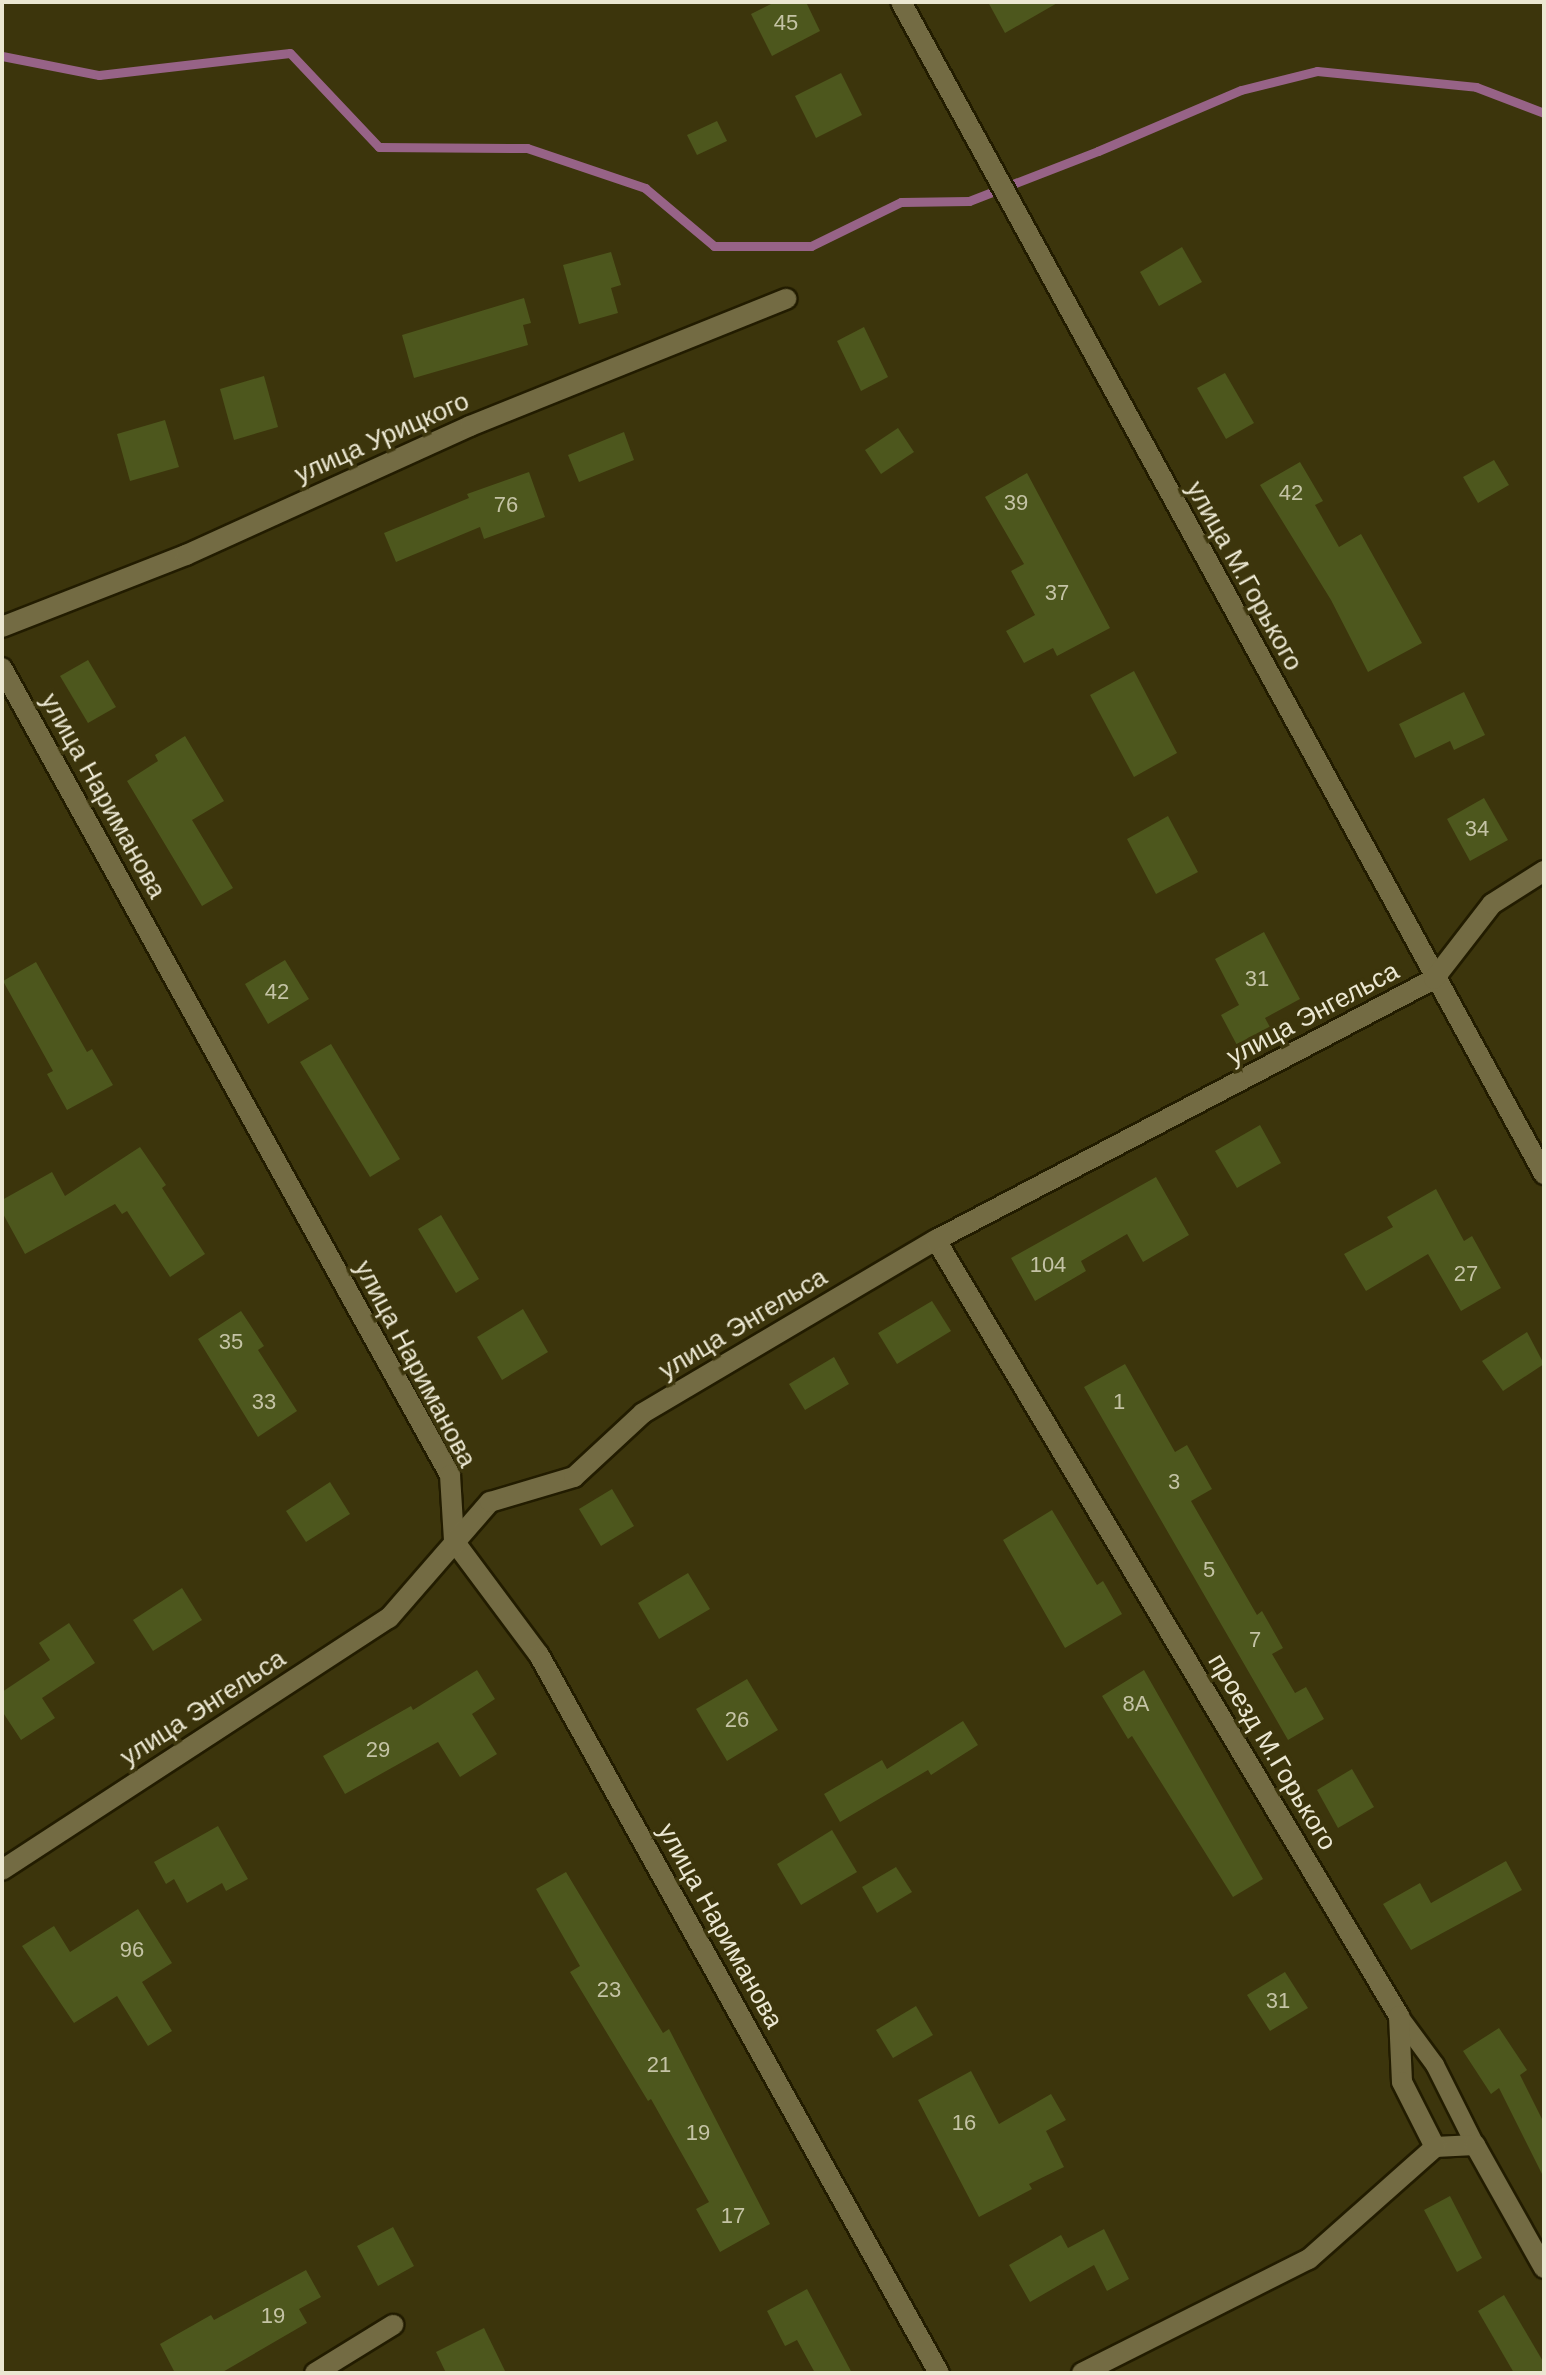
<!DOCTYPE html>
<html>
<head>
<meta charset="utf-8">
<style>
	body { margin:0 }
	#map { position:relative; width:1546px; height:2375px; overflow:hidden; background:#3c350c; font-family:Helvetica,sans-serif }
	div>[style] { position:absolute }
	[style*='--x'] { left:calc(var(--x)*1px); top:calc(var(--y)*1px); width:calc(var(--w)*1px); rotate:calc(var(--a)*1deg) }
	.stream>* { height:9px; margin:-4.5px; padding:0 4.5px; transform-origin:4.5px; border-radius:4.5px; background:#976387 }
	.building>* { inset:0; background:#4d571d }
	.roads { filter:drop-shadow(2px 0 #221c00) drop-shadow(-2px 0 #221c00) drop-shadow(0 2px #221c00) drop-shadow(0 -2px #221c00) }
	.service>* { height:18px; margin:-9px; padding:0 9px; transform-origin:9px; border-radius:9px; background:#736b43 }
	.minor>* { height:20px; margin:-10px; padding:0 10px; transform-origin:10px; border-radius:10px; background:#736b43 }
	span { translate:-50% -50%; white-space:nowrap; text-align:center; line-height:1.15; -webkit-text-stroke:7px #3c350c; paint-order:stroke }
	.number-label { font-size:22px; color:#c4c3a5 }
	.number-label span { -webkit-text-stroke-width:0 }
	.street-label { font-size:26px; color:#ebe7d2 }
	.frame { position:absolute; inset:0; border:4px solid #ebe7d2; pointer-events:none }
</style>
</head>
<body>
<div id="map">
	<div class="stream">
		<div style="--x:2;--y:56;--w:99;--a:11.1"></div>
		<div style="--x:99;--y:75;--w:192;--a:-6.6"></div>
		<div style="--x:290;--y:53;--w:129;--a:46.6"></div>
		<div style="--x:379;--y:147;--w:148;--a:0.4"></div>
		<div style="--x:527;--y:148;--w:125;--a:18.7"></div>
		<div style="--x:645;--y:188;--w:90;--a:40"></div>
		<div style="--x:714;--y:246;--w:97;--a:0"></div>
		<div style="--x:811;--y:246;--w:100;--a:-26.1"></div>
		<div style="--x:901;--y:202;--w:68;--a:-0.8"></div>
		<div style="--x:969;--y:201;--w:138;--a:-21.2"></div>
		<div style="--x:1098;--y:151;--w:155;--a:-23.1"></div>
		<div style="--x:1241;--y:90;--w:78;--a:-14"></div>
		<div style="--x:1317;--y:71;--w:160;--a:5.7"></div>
		<div style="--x:1476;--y:87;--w:73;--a:20.9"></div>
	</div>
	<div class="building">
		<div style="clip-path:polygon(775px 2px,806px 2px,820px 31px,772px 56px,751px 14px)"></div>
		<div style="clip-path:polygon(988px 2px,1059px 2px,1005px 33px)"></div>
		<div style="clip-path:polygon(841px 73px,862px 115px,816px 138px,795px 96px)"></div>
		<div style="clip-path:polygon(717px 121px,727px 141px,697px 155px,687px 135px)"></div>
		<div style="clip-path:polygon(1182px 247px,1202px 282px,1159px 306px,1140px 272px)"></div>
		<div style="clip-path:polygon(611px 252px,621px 285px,611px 288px,618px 313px,579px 324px,563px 265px)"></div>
		<div style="clip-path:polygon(524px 298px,531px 323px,523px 325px,528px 345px,414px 378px,402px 335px)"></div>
		<div style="clip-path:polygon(864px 327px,888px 377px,861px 391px,837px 341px)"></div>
		<div style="clip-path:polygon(1225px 373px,1254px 423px,1226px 439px,1197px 388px)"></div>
		<div style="clip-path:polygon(264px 376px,278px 427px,234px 440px,220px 389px)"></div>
		<div style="clip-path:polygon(165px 420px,179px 467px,130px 481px,117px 434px)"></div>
		<div style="clip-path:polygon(898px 428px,914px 452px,881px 474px,865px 450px)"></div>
		<div style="clip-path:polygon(624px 432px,634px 460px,579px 482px,568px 455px)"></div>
		<div style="clip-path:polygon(1494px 460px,1509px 485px,1478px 503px,1463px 477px)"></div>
		<div style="clip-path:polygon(1300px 462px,1323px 501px,1315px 505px,1339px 547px,1361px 534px,1422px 643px,1368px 672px,1331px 600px,1260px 485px)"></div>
		<div style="clip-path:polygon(529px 472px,545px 517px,484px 539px,480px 527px,396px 562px,384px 533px,469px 498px,467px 494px)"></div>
		<div style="clip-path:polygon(1027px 473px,1110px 628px,1057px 656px,1053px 648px,1024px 663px,1006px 631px,1035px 615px,1011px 571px,1024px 564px,985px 497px)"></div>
		<div style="clip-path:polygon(88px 660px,116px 707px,88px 723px,60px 676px)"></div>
		<div style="clip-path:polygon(1134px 671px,1177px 753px,1134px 777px,1090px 695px)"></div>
		<div style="clip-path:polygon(1464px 692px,1485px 735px,1454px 750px,1450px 741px,1415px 758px,1399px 724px)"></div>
		<div style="clip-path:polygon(185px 736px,224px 801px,192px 820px,233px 888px,202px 906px,127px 781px,158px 761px,155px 755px)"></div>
		<div style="clip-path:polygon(1484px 798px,1508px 840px,1470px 861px,1447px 819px)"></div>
		<div style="clip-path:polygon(1168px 816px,1198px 872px,1156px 894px,1127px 839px)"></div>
		<div style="clip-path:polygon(1264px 932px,1300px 999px,1265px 1018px,1271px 1029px,1238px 1047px,1221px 1015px,1239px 1005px,1215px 959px)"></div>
		<div style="clip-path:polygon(285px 960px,309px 999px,268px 1024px,245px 984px)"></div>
		<div style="clip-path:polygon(36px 962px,87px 1052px,92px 1049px,113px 1085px,67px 1110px,47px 1074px,53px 1071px,3px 981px)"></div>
		<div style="clip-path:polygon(331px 1044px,400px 1159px,370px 1177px,300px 1062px)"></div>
		<div style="clip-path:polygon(1260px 1125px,1281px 1163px,1237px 1188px,1215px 1151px)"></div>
		<div style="clip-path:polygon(140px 1147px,166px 1185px,162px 1188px,205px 1254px,170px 1277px,127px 1211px,122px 1214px,115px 1204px,25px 1254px,2px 1212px,2px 1200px,52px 1172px,65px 1196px)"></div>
		<div style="clip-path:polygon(1156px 1177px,1189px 1235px,1143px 1262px,1127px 1234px,1081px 1261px,1086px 1271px,1035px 1301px,1011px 1258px)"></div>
		<div style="clip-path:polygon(1436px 1189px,1464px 1241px,1472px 1236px,1501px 1288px,1461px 1311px,1428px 1254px,1366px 1291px,1344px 1254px,1393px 1227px,1387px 1217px)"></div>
		<div style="clip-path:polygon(441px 1215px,479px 1279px,456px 1293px,418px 1229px)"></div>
		<div style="clip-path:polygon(932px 1301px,951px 1331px,897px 1364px,878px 1333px)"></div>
		<div style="clip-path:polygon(523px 1309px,548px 1352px,502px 1380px,477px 1337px)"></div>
		<div style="clip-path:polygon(241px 1311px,264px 1346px,258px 1350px,297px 1411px,258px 1437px,198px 1339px)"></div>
		<div style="clip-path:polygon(1527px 1332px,1544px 1364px,1503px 1391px,1482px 1361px)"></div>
		<div style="clip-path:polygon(834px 1357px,849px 1384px,805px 1410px,789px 1384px)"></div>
		<div style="clip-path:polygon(1125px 1364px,1175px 1452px,1187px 1445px,1212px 1489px,1191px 1501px,1257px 1615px,1262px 1611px,1283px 1648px,1272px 1654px,1295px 1693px,1306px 1687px,1324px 1719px,1288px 1740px,1084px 1387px)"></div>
		<div style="clip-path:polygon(330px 1482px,350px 1514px,306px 1542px,286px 1511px)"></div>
		<div style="clip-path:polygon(612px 1489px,634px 1526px,601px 1546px,579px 1509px)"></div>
		<div style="clip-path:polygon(1052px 1510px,1097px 1585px,1103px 1581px,1122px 1614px,1065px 1648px,1003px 1540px)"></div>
		<div style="clip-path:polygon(688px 1573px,710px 1609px,659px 1639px,638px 1603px)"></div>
		<div style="clip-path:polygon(182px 1588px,202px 1620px,153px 1651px,133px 1620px)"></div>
		<div style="clip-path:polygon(69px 1623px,95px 1663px,42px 1698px,55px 1718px,21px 1740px,2px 1711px,2px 1692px,50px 1660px,39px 1643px)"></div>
		<div style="clip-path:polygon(477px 1670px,495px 1699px,472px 1714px,497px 1754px,460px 1777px,438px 1742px,345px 1794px,323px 1756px,411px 1706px,413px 1710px)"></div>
		<div style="clip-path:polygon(1144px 1670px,1263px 1879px,1233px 1897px,1132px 1736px,1128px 1739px,1102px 1696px)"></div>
		<div style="clip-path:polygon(747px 1679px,778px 1730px,727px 1761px,696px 1709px)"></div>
		<div style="clip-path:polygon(963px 1721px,978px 1745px,931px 1775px,928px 1770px,840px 1822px,824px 1794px,882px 1760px,887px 1769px)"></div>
		<div style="clip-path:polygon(1352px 1769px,1374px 1807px,1338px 1828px,1317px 1790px)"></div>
		<div style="clip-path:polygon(218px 1826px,248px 1879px,226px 1891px,222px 1883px,187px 1903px,174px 1879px,166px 1884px,154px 1862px)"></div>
		<div style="clip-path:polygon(832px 1830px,857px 1872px,801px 1905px,777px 1864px)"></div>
		<div style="clip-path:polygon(1506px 1861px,1522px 1890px,1411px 1950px,1383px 1904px,1420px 1883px,1431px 1903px)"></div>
		<div style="clip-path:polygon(896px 1867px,912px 1892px,877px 1913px,862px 1887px)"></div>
		<div style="clip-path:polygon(566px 1872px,663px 2033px,669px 2029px,770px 2224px,720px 2252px,696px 2209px,709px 2202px,651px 2099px,648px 2101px,570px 1972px,580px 1966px,536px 1889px)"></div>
		<div style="clip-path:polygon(138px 1909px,172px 1963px,142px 1982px,172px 2031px,148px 2046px,117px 1996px,74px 2023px,22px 1946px,54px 1926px,70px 1952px)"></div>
		<div style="clip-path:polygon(1285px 1972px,1308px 2008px,1270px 2031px,1247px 1995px)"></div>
		<div style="clip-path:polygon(916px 2006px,933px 2035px,893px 2058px,876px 2030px)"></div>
		<div style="clip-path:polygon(1499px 2028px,1527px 2070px,1520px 2075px,1544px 2123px,1544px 2178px,1499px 2088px,1491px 2094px,1463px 2051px)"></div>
		<div style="clip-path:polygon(971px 2071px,999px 2124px,1051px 2094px,1066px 2120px,1046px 2131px,1064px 2167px,1029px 2184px,1032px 2189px,979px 2217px,918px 2100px)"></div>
		<div style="clip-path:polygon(1450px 2196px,1482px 2258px,1457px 2272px,1424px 2210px)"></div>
		<div style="clip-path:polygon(393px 2227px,414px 2266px,378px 2286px,357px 2246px)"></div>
		<div style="clip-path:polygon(1104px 2229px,1129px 2279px,1107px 2291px,1094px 2265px,1030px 2302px,1009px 2265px,1061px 2235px,1068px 2248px)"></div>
		<div style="clip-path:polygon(306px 2270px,321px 2297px,299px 2309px,307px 2323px,221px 2373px,175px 2373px,160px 2344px,211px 2315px,214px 2320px)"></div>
		<div style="clip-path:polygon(807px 2289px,852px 2373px,815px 2373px,797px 2340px,785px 2346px,767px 2311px)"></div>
		<div style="clip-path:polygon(1504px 2295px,1544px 2363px,1544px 2373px,1514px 2373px,1478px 2311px)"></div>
		<div style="clip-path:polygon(484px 2328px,506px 2373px,446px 2373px,436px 2352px)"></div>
	</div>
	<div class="roads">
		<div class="service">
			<div style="--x:1399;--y:2016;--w:61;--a:53.7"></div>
			<div style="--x:1435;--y:2065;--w:89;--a:63.4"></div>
		</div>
		<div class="minor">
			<div style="--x:901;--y:2;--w:1337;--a:61.25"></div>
			<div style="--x:2;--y:627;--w:198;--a:-21.4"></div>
			<div style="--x:186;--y:555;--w:312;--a:-24.4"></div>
			<div style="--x:470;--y:426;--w:341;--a:-21.9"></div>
			<div style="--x:2;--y:668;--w:923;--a:60.96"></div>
			<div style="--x:450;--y:1475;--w:66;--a:86.5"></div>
			<div style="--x:454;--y:1541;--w:142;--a:53.3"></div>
			<div style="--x:539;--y:1655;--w:822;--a:60.88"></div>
			<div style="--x:936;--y:1240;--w:904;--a:59.18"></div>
			<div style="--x:1399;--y:2016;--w:66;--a:87.4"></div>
			<div style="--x:1402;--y:2082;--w:73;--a:63.1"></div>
			<div style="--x:1435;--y:2147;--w:40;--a:-2.9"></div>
			<div style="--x:1475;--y:2145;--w:141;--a:60.7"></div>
			<div style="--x:2;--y:1870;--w:462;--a:-33.1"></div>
			<div style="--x:389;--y:1618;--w:154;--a:-49"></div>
			<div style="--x:490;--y:1502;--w:88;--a:-16.6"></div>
			<div style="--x:574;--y:1477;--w:94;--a:-42.8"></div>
			<div style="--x:643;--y:1413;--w:340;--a:-30.6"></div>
			<div style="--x:936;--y:1240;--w:562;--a:-27.66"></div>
			<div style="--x:1434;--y:979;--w:95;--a:-52.3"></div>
			<div style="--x:1492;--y:904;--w:62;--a:-32.4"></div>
			<div style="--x:315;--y:2373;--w:92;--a:-31.6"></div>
			<div style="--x:1082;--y:2373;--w:254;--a:-26.7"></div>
			<div style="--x:1309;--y:2259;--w:169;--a:-41.6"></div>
		</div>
	</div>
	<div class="number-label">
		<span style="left:786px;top:23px">45</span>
		<span style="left:1291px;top:493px">42</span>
		<span style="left:1016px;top:503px">39</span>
		<span style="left:506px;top:505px">76</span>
		<span style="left:1057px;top:593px">37</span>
		<span style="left:1477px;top:829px">34</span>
		<span style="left:1257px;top:979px">31</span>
		<span style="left:277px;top:992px">42</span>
		<span style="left:1048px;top:1265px">104</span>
		<span style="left:1466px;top:1274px">27</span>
		<span style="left:231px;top:1342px">35</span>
		<span style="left:264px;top:1402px">33</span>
		<span style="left:1119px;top:1402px">1</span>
		<span style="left:1174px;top:1482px">3</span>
		<span style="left:1209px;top:1570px">5</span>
		<span style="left:1255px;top:1640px">7</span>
		<span style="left:1136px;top:1704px">8А</span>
		<span style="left:737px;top:1720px">26</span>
		<span style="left:378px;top:1750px">29</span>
		<span style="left:132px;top:1950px">96</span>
		<span style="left:609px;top:1990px">23</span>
		<span style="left:1278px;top:2001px">31</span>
		<span style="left:659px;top:2065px">21</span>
		<span style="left:964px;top:2123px">16</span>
		<span style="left:698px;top:2133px">19</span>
		<span style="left:733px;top:2216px">17</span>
		<span style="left:273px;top:2316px">19</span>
	</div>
	<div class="street-label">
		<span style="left:382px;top:438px;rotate:-24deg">улица Урицкого</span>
		<span style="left:1244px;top:576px;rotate:61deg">улица М.Горького</span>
		<span style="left:103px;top:796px;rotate:61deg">улица Нариманова</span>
		<span style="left:1313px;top:1014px;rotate:-28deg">улица Энгельса</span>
		<span style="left:743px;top:1324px;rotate:-31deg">улица Энгельса</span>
		<span style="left:415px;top:1364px;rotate:62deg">улица Нариманова</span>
		<span style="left:203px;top:1708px;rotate:-33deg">улица Энгельса</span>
		<span style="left:1272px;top:1752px;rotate:59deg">проезд М.Горького</span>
		<span style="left:720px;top:1926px;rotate:61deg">улица Нариманова</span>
	</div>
	<div class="frame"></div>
</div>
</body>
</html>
